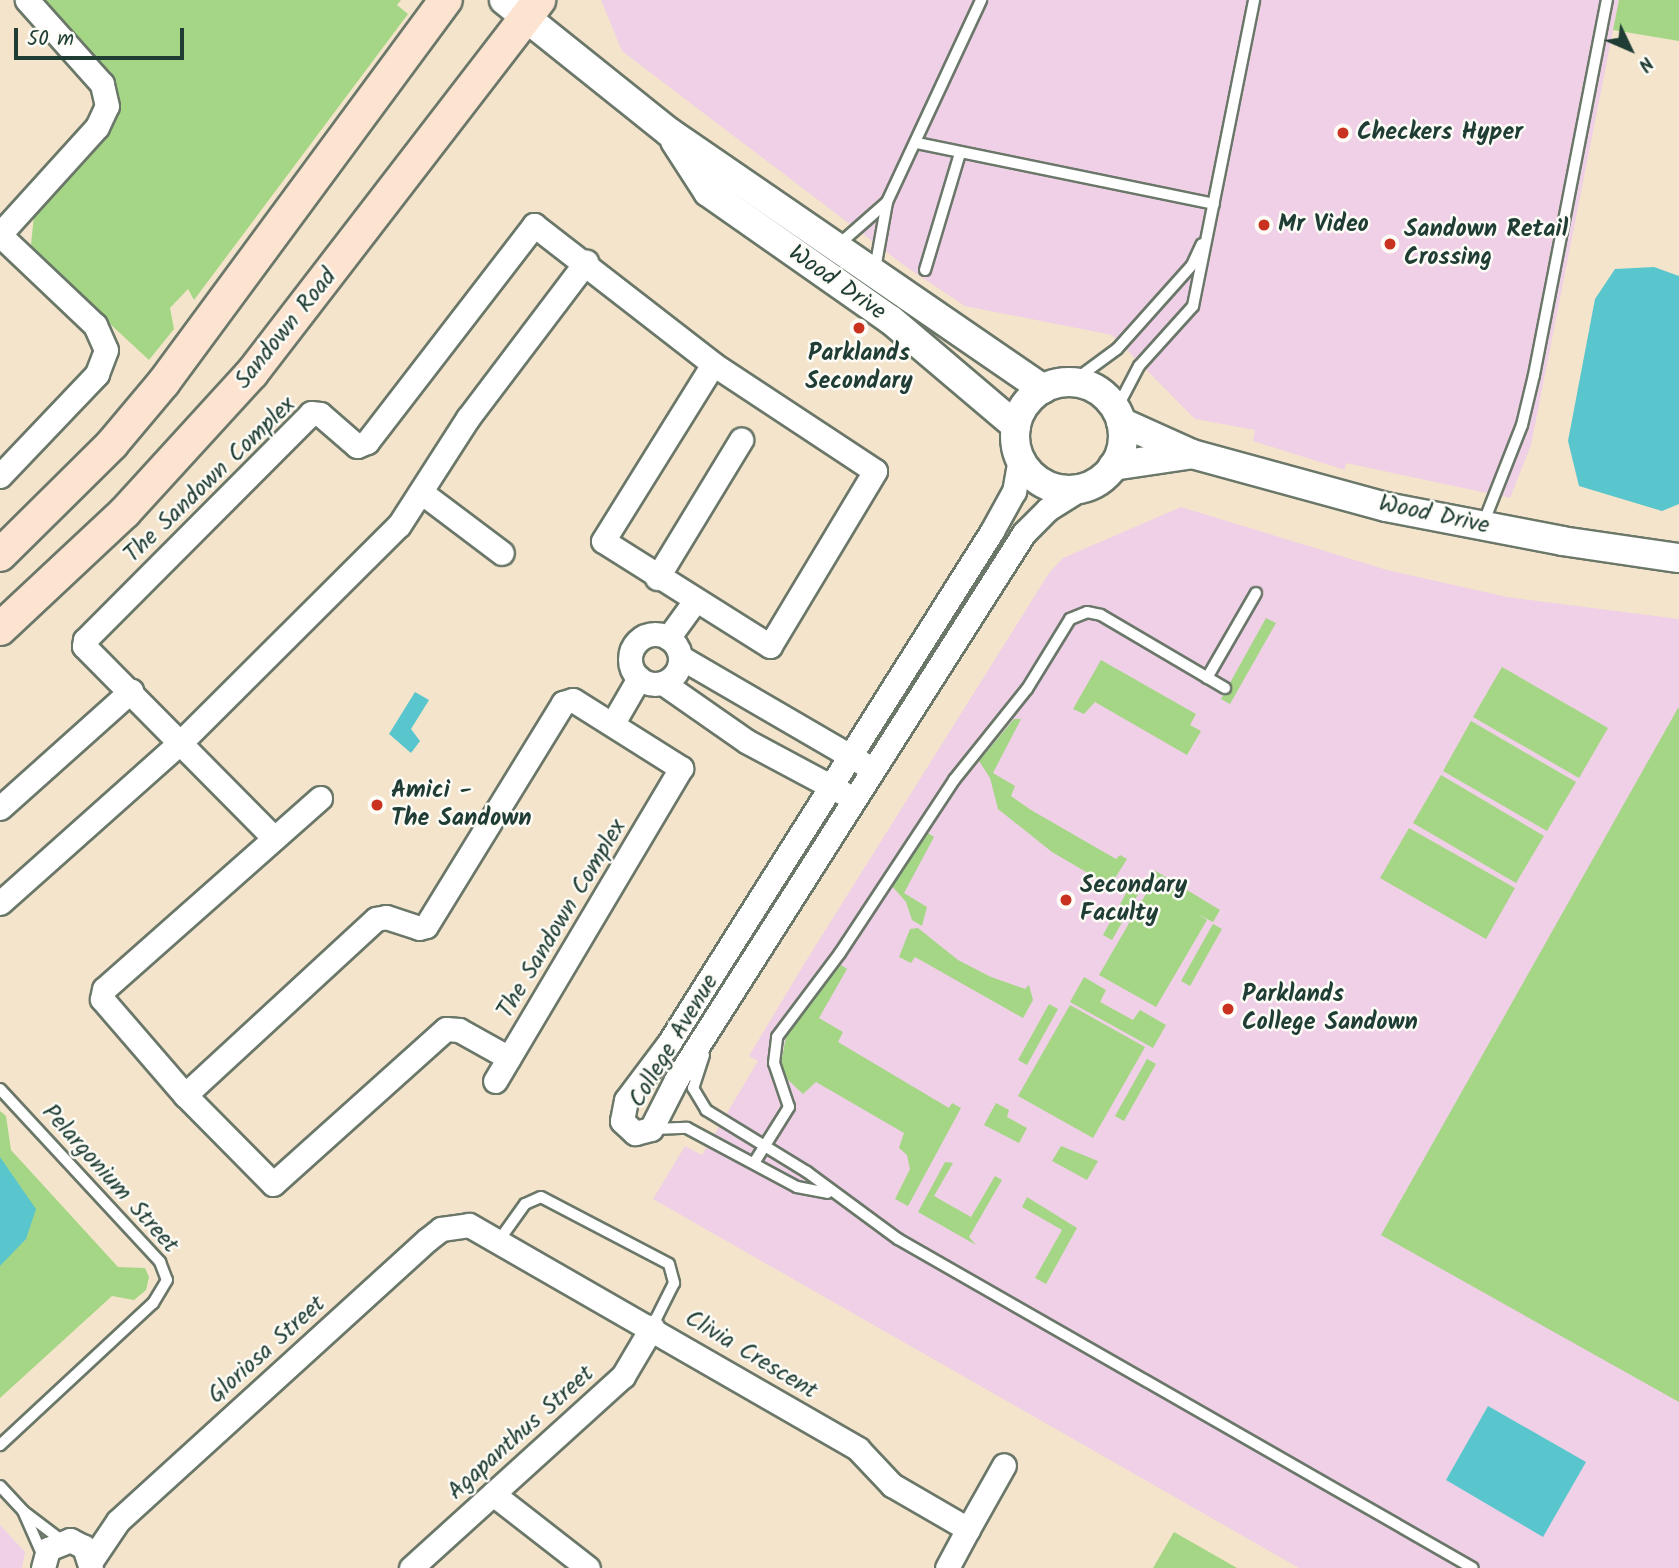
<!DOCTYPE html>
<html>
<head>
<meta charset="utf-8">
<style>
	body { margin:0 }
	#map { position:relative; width:1679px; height:1568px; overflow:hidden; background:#f4e4cb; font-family:Kalam,sans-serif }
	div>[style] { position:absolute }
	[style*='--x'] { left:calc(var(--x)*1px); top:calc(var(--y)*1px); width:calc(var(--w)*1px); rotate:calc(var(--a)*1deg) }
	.built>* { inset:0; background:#efd0e6 }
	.green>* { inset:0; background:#a5d685 }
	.water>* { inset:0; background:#59c6ce }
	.roads { filter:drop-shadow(2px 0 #6a7769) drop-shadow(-2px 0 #6a7769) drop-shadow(0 2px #6a7769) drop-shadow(0 -2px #6a7769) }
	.service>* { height:10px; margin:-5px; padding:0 5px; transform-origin:5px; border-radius:5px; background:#fff }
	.minor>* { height:23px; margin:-11.5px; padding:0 11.5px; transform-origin:11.5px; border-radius:11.5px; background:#fff }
	.minor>.ring { margin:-11.5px; padding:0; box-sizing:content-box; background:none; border:23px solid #fff; border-radius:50% }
	.tertiary>* { height:28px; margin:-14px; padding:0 14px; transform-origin:14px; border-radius:14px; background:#fff }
	.tertiary>.ring { margin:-14px; padding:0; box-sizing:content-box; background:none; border:28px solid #fff; border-radius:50% }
	.secondary>* { height:32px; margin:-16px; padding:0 16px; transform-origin:16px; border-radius:16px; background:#fde4d1 }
	.dots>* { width:19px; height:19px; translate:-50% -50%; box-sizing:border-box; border:4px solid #fdfcf7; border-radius:50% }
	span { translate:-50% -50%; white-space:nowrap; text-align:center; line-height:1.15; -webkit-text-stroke:5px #fdfcf7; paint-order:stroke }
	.poi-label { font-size:24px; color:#1f3d34; font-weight:700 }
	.left { translate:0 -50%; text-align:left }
	.street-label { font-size:24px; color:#1f3d34 }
	.north { position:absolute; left:1595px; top:14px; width:70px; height:70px; -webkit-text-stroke:5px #fdfcf7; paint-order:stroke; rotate:134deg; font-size:19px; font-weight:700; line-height:28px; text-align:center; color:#1f3d34 }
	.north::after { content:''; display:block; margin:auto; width:24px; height:32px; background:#1f3d34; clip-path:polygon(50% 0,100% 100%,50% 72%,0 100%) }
	.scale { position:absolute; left:14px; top:28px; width:170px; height:32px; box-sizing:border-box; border:4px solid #1f3d34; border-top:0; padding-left:9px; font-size:21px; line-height:24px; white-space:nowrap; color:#1f3d34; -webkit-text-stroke:5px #fdfcf7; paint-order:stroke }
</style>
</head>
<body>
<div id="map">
	<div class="built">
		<div style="clip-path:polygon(601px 0,1619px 0,1531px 445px,1510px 498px,1346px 463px,1345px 470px,1253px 441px,1255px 430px,1195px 419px,1112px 335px,965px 306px,905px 266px,622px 51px)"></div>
		<div style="clip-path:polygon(1181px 507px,1387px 570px,1507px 597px,1679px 619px,1679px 1568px,1299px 1568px,653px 1199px,685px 1146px,702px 1155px,758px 1061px,749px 1056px,806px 961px,1049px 573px,1063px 558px)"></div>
		<div style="clip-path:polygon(0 1525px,25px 1552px,22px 1568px,0 1568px)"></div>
	</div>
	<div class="green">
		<div style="clip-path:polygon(42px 0,401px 0,397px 5px,408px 14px,194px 300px,188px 289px,170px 308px,174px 329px,149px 360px,42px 261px,31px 245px,34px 215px,114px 124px,120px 103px,115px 83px)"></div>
		<div style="clip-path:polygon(1619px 0,1679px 0,1679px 41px,1613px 30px)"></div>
		<div style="clip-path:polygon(1266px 618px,1276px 623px,1230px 704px,1221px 699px)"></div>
		<div style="clip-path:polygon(1101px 660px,1196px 714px,1190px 725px,1201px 731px,1187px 755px,1095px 702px,1084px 714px,1073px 709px)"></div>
		<div style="clip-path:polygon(1502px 667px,1608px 728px,1579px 778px,1473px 717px)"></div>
		<div style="clip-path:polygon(1678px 708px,1679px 708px,1679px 1402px,1381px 1235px)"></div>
		<div style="clip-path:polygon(1014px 719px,1021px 719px,993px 773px,1015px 786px,1011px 796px,1031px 810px,1116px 859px,1120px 855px,1127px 859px,1110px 886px,1052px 852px,998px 809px,990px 778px,979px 761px)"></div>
		<div style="clip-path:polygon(1471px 721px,1576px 782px,1547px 831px,1443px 771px)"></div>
		<div style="clip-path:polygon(1441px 775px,1544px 836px,1516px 883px,1413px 823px)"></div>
		<div style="clip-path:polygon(1409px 828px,1515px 888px,1486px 939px,1380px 878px)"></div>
		<div style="clip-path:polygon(928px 833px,934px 837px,904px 893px,927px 907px,922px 926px,912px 920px,906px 902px,892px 886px)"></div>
		<div style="clip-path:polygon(1154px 870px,1220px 910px,1213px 922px,1197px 914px,1207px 920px,1156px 1007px,1099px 975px,1150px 887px,1144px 884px,1112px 940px,1103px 935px,1134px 879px,1141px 883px)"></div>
		<div style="clip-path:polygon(1213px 924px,1222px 929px,1190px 986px,1181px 981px)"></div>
		<div style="clip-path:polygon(918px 928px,958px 960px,991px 977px,1025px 989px,1029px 985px,1033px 1000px,1023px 1018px,915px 957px,911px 963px,899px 957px,910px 929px)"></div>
		<div style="clip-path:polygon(841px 965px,847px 969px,819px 1018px,843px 1032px,838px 1042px,949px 1108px,952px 1103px,961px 1108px,908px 1206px,895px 1199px,910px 1169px,907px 1155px,899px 1148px,904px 1133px,816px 1082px,803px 1094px,785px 1077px,781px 1064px,787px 1031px)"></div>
		<div style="clip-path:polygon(1084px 977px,1106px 990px,1100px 1002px,1133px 1020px,1140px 1010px,1166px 1025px,1153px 1048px,1070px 1002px)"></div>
		<div style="clip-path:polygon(1049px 1004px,1058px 1009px,1027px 1065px,1018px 1060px)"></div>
		<div style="clip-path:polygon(1070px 1005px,1145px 1047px,1093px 1138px,1018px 1096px)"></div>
		<div style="clip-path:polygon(1147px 1059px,1156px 1064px,1124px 1121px,1115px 1116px)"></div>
		<div style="clip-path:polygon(996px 1103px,1009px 1110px,1007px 1117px,1027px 1128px,1019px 1143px,984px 1125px)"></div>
		<div style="clip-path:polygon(0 1111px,6px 1116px,11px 1150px,118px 1267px,145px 1268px,149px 1277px,146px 1290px,134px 1300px,112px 1296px,0 1398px)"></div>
		<div style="clip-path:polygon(1061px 1146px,1098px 1161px,1087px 1180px,1052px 1161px)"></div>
		<div style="clip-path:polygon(945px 1162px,953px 1163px,934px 1196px,971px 1217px,995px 1176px,1002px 1180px,969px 1237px,976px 1245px,918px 1212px)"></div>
		<div style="clip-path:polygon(1027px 1197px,1077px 1228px,1046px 1284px,1035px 1278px,1062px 1230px,1022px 1207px)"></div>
		<div style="clip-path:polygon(1174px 1532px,1237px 1568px,1153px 1568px)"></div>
	</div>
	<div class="water">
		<div style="clip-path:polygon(1654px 267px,1679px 276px,1679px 504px,1662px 511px,1579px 486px,1568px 441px,1595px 299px,1615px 269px)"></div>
		<div style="clip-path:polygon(415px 692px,429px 700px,411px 729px,420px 741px,411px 753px,389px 734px)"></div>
		<div style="clip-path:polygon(0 1157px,36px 1209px,26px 1239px,0 1266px)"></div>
		<div style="clip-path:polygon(1488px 1406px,1586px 1462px,1543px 1537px,1446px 1480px)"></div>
	</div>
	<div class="roads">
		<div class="service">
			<div style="--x:917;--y:143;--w:303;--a:11.6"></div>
			<div style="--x:837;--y:246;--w:67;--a:-41.3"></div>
			<div style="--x:875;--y:269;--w:68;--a:-79.8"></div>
			<div style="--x:887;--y:202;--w:223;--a:-65"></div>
			<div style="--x:925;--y:270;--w:122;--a:-73.3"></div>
			<div style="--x:1072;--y:382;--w:56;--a:-36.3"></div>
			<div style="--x:1117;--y:349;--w:113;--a:-48.2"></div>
			<div style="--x:1192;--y:265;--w:23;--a:-65"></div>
			<div style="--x:1116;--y:410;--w:50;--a:-62.4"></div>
			<div style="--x:1139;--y:366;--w:81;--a:-48"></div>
			<div style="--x:1193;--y:306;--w:312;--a:-78.7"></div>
			<div style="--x:1483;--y:524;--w:106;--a:-68.5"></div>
			<div style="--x:1522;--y:425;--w:51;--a:-76.5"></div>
			<div style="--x:1534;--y:375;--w:382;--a:-79"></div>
			<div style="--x:1207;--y:678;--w:98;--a:-60"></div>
			<div style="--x:704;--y:1055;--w:35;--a:108"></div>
			<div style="--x:693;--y:1088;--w:26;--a:59"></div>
			<div style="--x:706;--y:1110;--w:119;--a:31.5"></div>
			<div style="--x:807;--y:1172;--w:113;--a:36.4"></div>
			<div style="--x:898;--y:1239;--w:662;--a:29.78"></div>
			<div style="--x:0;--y:1089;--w:236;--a:47.2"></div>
			<div style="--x:160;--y:1262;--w:19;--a:69"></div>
			<div style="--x:167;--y:1280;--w:27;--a:121"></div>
			<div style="--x:153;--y:1303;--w:209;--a:137.1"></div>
			<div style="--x:653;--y:1129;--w:34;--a:-2"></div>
			<div style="--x:687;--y:1128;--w:125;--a:28.2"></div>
			<div style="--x:797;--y:1187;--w:31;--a:11"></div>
			<div style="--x:754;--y:1163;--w:66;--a:-58"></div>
			<div style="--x:789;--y:1107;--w:46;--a:-108.8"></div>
			<div style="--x:774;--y:1063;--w:26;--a:-83"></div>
			<div style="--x:777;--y:1037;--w:105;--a:-53.1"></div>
			<div style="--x:840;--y:953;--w:207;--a:-56.6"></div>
			<div style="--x:954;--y:780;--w:117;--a:-51.3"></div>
			<div style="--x:1027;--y:689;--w:82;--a:-58.4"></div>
			<div style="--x:1070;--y:619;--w:18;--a:-22"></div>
			<div style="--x:1087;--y:612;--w:14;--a:12"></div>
			<div style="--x:1101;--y:615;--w:144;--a:30.5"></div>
			<div style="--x:500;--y:1239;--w:43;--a:-54.5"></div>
			<div style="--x:525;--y:1204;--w:17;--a:-24"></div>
			<div style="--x:541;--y:1197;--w:144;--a:27.6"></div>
			<div style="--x:669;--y:1264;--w:20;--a:75"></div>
			<div style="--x:674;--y:1283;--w:49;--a:116.6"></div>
			<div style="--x:0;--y:1486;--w:34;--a:47"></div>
			<div style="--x:23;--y:1511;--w:48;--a:37.3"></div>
			<div style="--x:24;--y:1513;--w:47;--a:66.2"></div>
		</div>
		<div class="minor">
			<div style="--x:0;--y:234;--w:144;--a:-47.8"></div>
			<div style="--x:97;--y:127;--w:23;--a:-65"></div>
			<div style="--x:107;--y:106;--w:23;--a:-103"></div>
			<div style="--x:102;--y:84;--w:113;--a:-131.8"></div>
			<div style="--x:0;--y:235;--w:131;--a:43.5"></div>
			<div style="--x:95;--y:325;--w:27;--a:66"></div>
			<div style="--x:106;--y:350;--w:26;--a:111"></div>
			<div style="--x:97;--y:374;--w:141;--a:133.6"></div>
			<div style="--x:1020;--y:458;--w:34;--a:100"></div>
			<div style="--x:1014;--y:491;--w:46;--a:118.8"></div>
			<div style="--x:992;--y:531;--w:605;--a:122.25"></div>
			<div style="--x:669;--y:1043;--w:71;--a:127"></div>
			<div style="--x:626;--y:1100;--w:21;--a:101"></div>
			<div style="--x:622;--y:1121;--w:18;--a:43"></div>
			<div style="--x:635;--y:1133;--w:16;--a:-14"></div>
			<div style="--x:651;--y:1129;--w:55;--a:-63"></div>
			<div style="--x:676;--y:1080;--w:648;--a:-57.54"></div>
			<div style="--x:1024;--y:533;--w:34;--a:-45"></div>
			<div style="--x:1048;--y:509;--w:41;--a:-32.2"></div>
			<div style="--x:421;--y:492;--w:101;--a:37"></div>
			<div style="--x:657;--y:578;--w:162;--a:-58.7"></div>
			<div class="ring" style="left:630px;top:634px;width:27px;height:27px"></div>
			<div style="--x:668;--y:638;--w:46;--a:-53.9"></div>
			<div style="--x:680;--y:657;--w:211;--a:30.2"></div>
			<div style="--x:663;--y:683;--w:101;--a:34.9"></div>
			<div style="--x:746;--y:741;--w:110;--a:28.2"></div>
			<div style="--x:613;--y:723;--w:52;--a:-60"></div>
			<div style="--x:320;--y:798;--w:288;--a:138.5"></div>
			<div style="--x:104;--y:989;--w:10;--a:101"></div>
			<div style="--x:102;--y:999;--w:127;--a:49.2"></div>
			<div style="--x:185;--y:1095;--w:125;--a:45.3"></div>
			<div style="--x:273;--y:1184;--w:232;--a:-41.9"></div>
			<div style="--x:446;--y:1029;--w:13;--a:4"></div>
			<div style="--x:459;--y:1030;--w:57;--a:29.2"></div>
			<div style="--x:0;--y:808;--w:176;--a:-41.8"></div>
			<div style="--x:274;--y:838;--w:270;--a:-134.7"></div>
			<div style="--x:84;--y:646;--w:6;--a:-81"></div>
			<div style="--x:85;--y:640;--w:320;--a:-45.1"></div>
			<div style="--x:311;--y:413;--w:9;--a:6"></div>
			<div style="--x:320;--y:414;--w:49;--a:40.9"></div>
			<div style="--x:357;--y:446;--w:11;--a:-22"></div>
			<div style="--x:367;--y:442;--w:274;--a:-52.4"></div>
			<div style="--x:534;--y:225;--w:227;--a:37.8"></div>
			<div style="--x:713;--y:364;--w:194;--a:33.4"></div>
			<div style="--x:875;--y:471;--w:204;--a:121"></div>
			<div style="--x:770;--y:646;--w:197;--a:-147.8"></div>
			<div style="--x:603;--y:541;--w:208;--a:-58.1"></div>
			<div style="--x:0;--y:903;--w:244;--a:-41.7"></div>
			<div style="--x:182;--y:741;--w:306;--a:-44.9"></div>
			<div style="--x:399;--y:525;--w:127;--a:-57.2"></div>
			<div style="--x:468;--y:418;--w:196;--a:-52.9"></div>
			<div style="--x:185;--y:1095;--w:260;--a:-42.7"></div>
			<div style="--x:376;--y:919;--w:10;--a:-11"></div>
			<div style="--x:386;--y:917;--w:35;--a:18"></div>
			<div style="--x:419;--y:928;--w:7;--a:-16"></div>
			<div style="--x:426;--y:926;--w:262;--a:-58.4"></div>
			<div style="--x:563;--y:703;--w:10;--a:-17"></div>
			<div style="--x:573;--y:700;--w:128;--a:32.2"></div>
			<div style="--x:681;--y:768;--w:364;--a:120.7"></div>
			<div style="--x:493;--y:1494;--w:120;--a:37.9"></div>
			<div style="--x:968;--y:1529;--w:73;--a:-60.6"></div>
			<div style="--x:91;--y:1561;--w:48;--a:-56"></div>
			<div style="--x:118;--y:1521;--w:418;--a:-42.3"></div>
			<div style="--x:427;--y:1240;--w:18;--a:-38"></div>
			<div style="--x:441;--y:1229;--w:28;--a:-8"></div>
			<div style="--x:469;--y:1225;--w:449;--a:29.9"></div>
			<div style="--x:858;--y:1449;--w:50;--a:46.6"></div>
			<div style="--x:892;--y:1485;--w:88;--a:30.1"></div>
			<div style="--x:968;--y:1529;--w:44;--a:118.3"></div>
			<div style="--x:43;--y:1568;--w:20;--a:-75"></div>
			<div style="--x:48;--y:1549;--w:24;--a:-22"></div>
			<div style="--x:70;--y:1540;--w:16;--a:27"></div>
			<div style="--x:84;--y:1547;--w:22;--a:72"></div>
			<div style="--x:411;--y:1568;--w:286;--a:-42.2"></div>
			<div style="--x:623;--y:1376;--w:57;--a:-59.4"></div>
		</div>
		<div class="tertiary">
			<div style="--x:504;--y:0;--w:211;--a:38.7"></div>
			<div style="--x:669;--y:132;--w:454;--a:34.5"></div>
			<div style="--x:675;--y:141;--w:61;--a:57.1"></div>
			<div style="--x:708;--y:192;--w:223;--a:35"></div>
			<div style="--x:891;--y:320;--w:164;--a:40.3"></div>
			<div class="ring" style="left:1015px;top:382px;width:80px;height:80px"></div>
			<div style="--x:1121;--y:422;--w:78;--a:24.3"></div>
			<div style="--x:1192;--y:454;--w:201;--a:15.3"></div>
			<div style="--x:1386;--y:507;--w:179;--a:10.9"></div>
			<div style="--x:1562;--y:541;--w:118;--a:8.3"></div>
			<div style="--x:1113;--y:466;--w:80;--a:-8.6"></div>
		</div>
		<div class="secondary">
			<div style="--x:0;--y:555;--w:158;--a:-44.7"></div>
			<div style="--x:112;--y:444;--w:81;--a:-50"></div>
			<div style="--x:164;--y:382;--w:475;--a:-53.6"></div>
			<div style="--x:0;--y:629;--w:171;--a:-43.1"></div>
			<div style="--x:125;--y:512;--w:188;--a:-47.6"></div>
			<div style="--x:252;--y:373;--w:471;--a:-52.4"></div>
		</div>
	</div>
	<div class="dots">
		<div style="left:1343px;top:133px;background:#c8321e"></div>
		<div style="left:1264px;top:225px;background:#c8321e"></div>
		<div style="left:1390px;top:244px;background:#c8321e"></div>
		<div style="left:859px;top:328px;background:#c8321e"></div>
		<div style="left:377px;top:805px;background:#c8321e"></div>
		<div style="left:1066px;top:900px;background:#c8321e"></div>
		<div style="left:1228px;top:1009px;background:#c8321e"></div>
	</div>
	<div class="poi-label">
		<span class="left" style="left:1357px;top:133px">Checkers Hyper</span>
		<span class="left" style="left:1278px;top:225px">Mr Video</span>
		<span class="left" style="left:1404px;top:244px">Sandown Retail<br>Crossing</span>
		<span style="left:859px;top:368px">Parklands<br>Secondary</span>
		<span class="left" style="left:391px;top:805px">Amici -<br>The Sandown</span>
		<span class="left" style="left:1080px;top:900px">Secondary<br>Faculty</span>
		<span class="left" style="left:1242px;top:1009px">Parklands<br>College Sandown</span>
	</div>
	<div class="street-label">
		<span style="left:837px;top:283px;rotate:35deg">Wood Drive</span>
		<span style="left:286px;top:329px;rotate:-51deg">Sandown Road</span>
		<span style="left:210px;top:480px;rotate:-44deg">The Sandown Complex</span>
		<span style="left:1434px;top:515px;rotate:12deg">Wood Drive</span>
		<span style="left:562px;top:919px;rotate:-59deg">The Sandown Complex</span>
		<span style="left:674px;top:1041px;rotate:-59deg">College Avenue</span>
		<span style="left:110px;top:1179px;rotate:48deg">Pelargonium Street</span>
		<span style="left:267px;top:1350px;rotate:-42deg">Gloriosa Street</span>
		<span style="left:751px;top:1355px;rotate:31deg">Clivia Crescent</span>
		<span style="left:521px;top:1433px;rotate:-42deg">Agapanthus Street</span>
	</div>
	<div class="north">N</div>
	<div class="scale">50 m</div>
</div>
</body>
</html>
